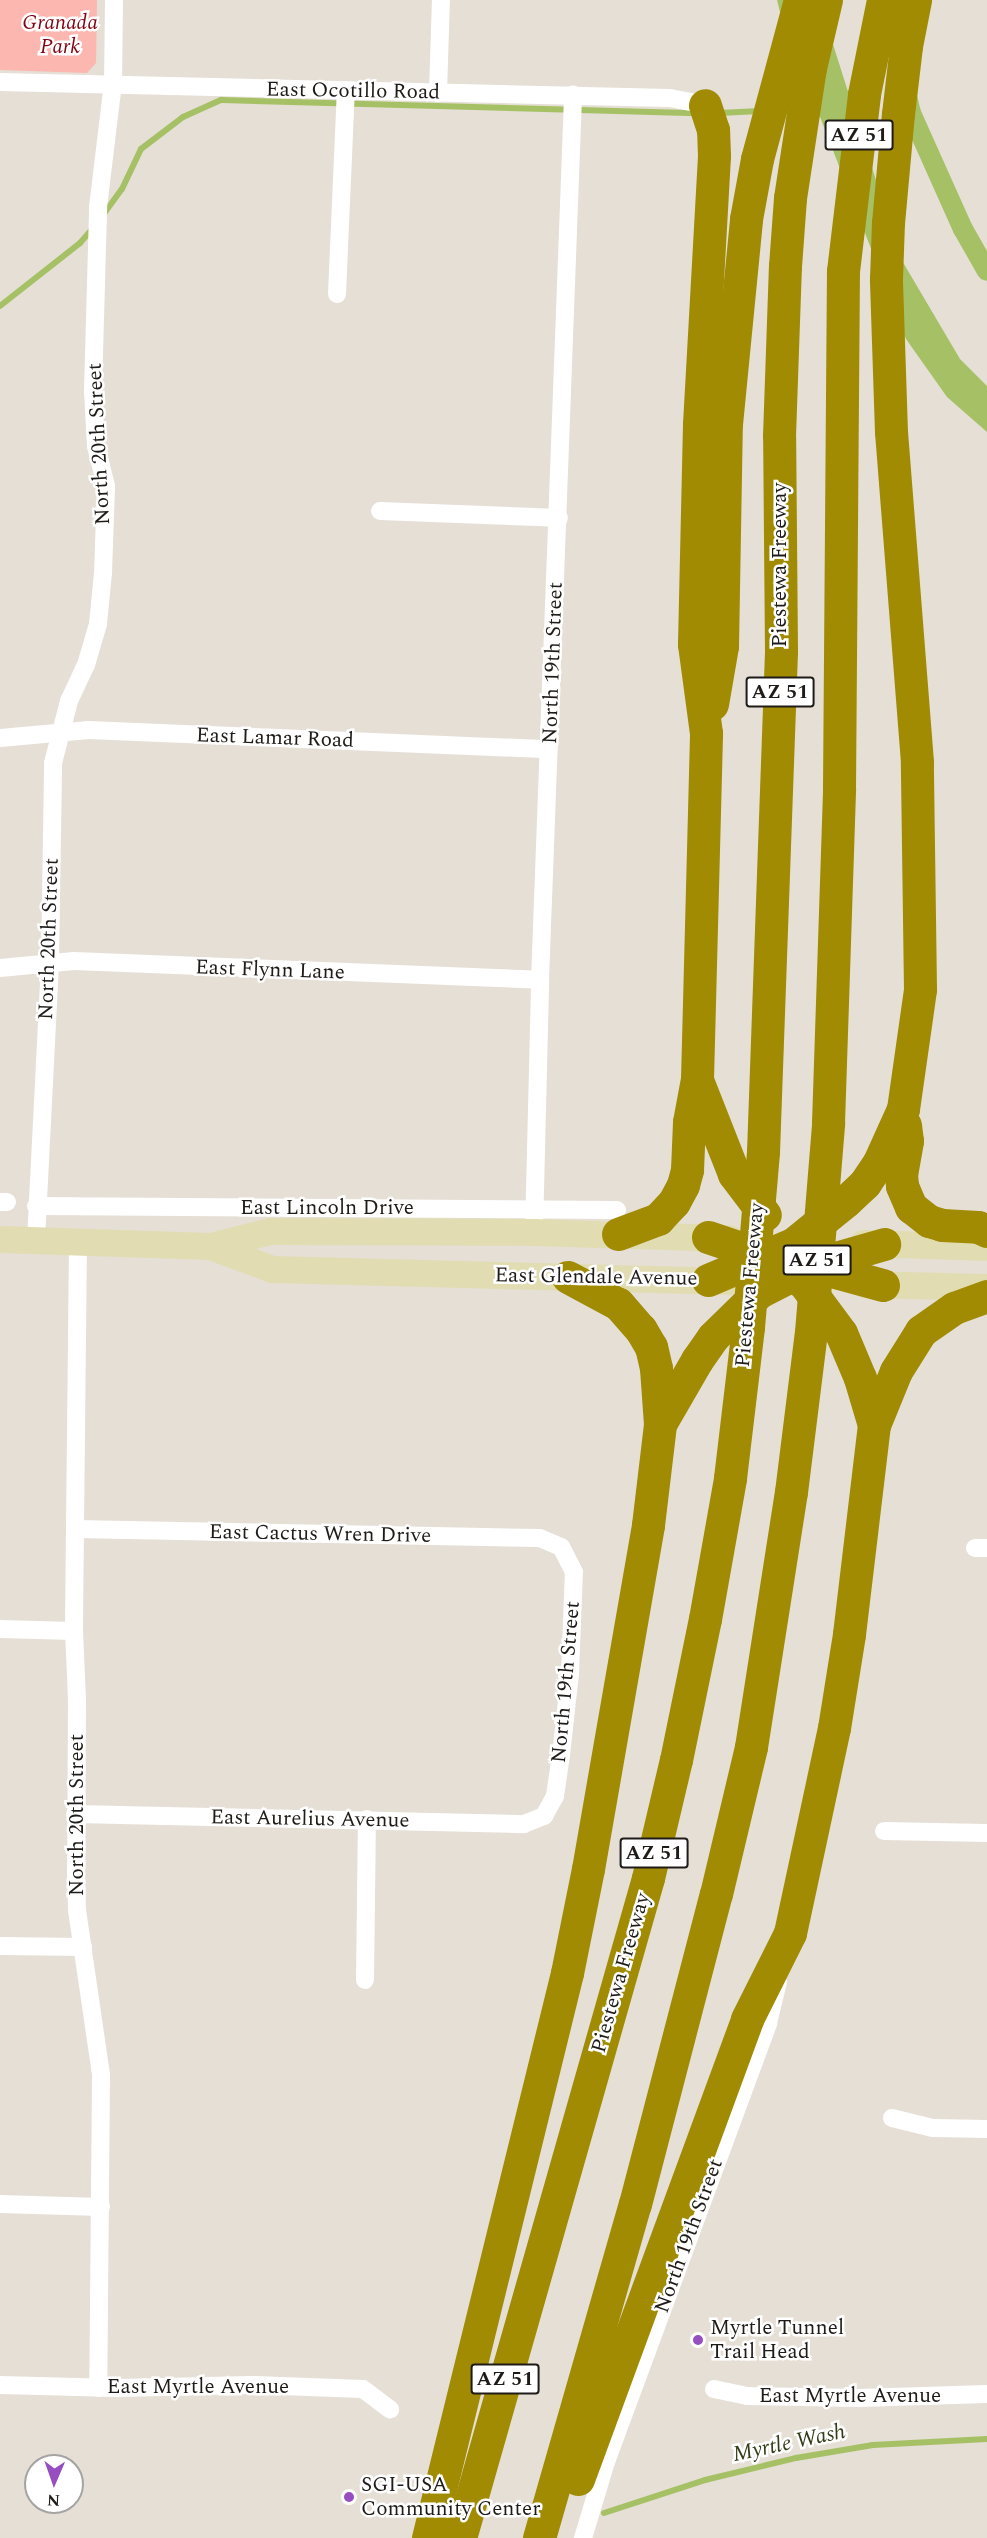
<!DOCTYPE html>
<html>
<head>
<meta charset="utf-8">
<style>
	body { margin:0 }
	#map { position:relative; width:987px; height:2538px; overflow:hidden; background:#e5dfd6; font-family:Spectral,serif }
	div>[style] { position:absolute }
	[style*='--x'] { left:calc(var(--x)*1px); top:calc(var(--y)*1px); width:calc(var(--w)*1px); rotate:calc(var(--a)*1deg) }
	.green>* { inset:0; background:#fbb7b0 }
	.water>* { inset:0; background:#a6c165 }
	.stream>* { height:6px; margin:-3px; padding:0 3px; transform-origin:3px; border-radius:3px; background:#a6c165 }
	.canal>* { height:20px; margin:-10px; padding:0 10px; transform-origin:10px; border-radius:10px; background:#a6c165 }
	.street>* { height:18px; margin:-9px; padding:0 9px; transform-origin:9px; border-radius:9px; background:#fff }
	.secondary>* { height:27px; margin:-13.5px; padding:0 13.5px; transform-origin:13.5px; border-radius:13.5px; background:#e2dcb3 }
	.highway>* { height:33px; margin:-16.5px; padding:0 16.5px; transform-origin:16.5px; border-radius:16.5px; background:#a08b02 }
	.dots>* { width:16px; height:16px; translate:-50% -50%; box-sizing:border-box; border:3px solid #fff; border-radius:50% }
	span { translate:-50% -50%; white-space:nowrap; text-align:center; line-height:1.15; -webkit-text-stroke:5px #fff; paint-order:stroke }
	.shield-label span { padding:2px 4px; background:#fff; border:2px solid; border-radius:4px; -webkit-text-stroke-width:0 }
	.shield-label { font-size:20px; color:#1e1b18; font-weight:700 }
	.park-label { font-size:21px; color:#810212; font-style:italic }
	.street-label { font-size:21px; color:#1e1b18 }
	.poi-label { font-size:21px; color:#1e1b18 }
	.left { translate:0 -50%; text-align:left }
	.water-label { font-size:22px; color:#323d17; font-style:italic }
	.north { position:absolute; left:24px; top:2454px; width:60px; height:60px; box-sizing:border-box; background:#fff; border:2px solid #a5a4a3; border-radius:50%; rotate:182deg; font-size:16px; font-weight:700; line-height:24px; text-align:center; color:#1e1b18 }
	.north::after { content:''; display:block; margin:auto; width:21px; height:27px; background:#974ec1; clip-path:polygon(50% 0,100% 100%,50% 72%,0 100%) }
</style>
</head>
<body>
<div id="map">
	<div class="green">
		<div style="clip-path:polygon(0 0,97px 0,96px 63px,87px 73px,0 70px)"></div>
	</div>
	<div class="water">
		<div style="clip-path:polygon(777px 0,819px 0,901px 259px,960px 359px,987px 386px,987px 432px,947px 397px,906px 339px,781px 16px)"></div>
	</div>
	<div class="stream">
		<div style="--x:719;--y:113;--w:41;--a:-2.8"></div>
		<div style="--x:103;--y:215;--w:32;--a:-54"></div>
		<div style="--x:122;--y:189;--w:44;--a:-64.6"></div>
		<div style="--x:141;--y:149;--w:53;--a:-37.3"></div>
		<div style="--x:183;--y:117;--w:42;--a:-24.1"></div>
		<div style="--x:221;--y:100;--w:476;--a:1.6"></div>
		<div style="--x:0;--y:306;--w:102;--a:-38.2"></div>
		<div style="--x:80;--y:243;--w:20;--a:-49"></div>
		<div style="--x:604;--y:2513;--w:106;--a:-18.1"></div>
		<div style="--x:705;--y:2480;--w:94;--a:-13.6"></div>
		<div style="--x:796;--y:2458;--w:78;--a:-9.6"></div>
		<div style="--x:873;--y:2445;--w:114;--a:-3"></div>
	</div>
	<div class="canal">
		<div style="--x:907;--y:96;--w:17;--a:77"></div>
		<div style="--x:911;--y:113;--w:127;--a:65.9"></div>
		<div style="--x:963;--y:229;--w:48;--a:60.3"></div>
	</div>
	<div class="street">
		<div style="--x:0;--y:82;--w:670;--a:1.37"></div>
		<div style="--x:670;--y:98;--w:36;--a:11"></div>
		<div style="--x:438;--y:93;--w:93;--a:-88.2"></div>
		<div style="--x:337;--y:294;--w:204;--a:-87.5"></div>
		<div style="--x:380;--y:511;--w:179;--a:2.2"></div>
		<div style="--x:0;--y:738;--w:89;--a:-5.1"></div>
		<div style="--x:89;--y:730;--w:460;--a:2.4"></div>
		<div style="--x:0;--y:968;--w:74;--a:-5.4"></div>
		<div style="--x:74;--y:961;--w:466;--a:2.3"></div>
		<div style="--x:0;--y:1202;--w:7;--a:0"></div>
		<div style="--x:36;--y:1206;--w:581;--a:0.39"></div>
		<div style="--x:534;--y:1232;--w:252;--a:-88.6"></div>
		<div style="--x:540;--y:980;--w:886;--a:-87.86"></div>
		<div style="--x:36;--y:1240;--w:278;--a:-87.1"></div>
		<div style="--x:50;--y:962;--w:199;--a:-89.1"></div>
		<div style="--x:53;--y:763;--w:64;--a:-75.5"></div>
		<div style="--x:69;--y:701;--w:40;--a:-65"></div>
		<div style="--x:86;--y:665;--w:43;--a:-73.7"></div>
		<div style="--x:98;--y:624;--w:51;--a:-84.4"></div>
		<div style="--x:103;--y:573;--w:87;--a:-88"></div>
		<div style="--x:106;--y:486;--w:41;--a:-104"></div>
		<div style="--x:96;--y:446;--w:55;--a:-93.1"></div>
		<div style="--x:93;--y:391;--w:184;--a:-88.4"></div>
		<div style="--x:98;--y:207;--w:125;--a:-83.1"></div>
		<div style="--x:113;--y:83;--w:83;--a:-89.3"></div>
		<div style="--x:78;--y:1241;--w:390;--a:90.6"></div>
		<div style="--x:74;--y:1631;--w:69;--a:87.5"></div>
		<div style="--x:77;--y:1700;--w:170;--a:90.3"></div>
		<div style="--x:76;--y:1870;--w:40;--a:88.6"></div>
		<div style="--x:77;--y:1910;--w:167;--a:81.7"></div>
		<div style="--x:101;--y:2075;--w:313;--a:90.5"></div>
		<div style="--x:975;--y:1548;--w:12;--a:0"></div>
		<div style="--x:0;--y:1629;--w:74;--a:1.5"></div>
		<div style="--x:75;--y:1814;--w:449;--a:1.3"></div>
		<div style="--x:524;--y:1824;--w:22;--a:-22"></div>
		<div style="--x:544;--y:1816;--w:23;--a:-61"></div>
		<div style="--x:555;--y:1796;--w:41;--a:-81.7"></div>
		<div style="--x:561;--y:1755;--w:81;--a:-83.7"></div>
		<div style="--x:570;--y:1674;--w:102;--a:-87.8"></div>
		<div style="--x:574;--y:1572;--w:28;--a:-117"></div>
		<div style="--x:561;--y:1547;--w:23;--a:-157"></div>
		<div style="--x:540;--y:1538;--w:464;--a:-178.9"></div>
		<div style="--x:884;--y:1831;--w:103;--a:1.1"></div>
		<div style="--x:0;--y:1946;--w:83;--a:0.7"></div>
		<div style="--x:365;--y:1980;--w:161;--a:-89.3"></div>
		<div style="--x:892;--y:2118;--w:42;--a:13.7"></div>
		<div style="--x:933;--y:2128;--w:54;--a:1.1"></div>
		<div style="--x:0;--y:2204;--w:101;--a:1.7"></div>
		<div style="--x:0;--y:2385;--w:116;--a:1.5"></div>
		<div style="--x:116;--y:2388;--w:136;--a:-1.3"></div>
		<div style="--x:252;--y:2385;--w:111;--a:2.1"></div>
		<div style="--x:363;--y:2389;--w:34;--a:37"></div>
		<div style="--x:714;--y:2389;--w:34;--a:12"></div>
		<div style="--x:747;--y:2396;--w:112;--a:1"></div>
		<div style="--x:859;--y:2398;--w:128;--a:-1.8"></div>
		<div style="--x:583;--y:2538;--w:79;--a:-73.2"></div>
		<div style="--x:606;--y:2462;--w:468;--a:-69.7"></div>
		<div style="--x:768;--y:2023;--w:42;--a:-76.3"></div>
	</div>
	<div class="secondary">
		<div style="--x:0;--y:1239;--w:210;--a:1.9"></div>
		<div style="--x:210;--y:1246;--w:62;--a:-14"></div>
		<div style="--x:270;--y:1231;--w:264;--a:0.2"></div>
		<div style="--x:534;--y:1232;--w:195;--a:1.8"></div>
		<div style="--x:863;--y:1243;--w:124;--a:1.8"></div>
		<div style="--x:210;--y:1246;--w:66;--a:20.4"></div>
		<div style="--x:272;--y:1269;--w:457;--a:1.5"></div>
		<div style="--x:864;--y:1284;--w:123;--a:1.4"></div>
	</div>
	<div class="highway">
		<div style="--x:712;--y:704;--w:59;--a:-80.2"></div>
		<div style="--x:722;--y:646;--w:222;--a:-89"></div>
		<div style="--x:726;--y:424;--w:206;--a:-84.4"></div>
		<div style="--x:746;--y:219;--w:61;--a:-79.6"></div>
		<div style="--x:757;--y:159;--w:165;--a:-74.9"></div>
		<div style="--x:697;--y:1080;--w:101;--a:68.5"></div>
		<div style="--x:734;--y:1174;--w:51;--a:52.9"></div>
		<div style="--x:905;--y:1125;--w:16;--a:83"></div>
		<div style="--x:907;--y:1141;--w:34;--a:100"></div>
		<div style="--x:901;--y:1174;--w:12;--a:85"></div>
		<div style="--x:902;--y:1186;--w:23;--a:67"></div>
		<div style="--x:911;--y:1207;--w:23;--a:38"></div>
		<div style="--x:929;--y:1221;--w:14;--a:17"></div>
		<div style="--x:942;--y:1225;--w:36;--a:3"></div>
		<div style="--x:978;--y:1227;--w:10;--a:24"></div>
		<div style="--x:618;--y:1234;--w:43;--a:-20.6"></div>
		<div style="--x:658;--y:1219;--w:23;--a:-47"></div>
		<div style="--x:674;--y:1202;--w:19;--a:-62"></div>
		<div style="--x:683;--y:1185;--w:16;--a:-75"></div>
		<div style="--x:687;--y:1170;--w:48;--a:-87.6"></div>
		<div style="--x:689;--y:1122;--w:44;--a:-79.5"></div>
		<div style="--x:697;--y:1079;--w:346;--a:-88.5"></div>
		<div style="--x:706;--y:733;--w:90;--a:-97.7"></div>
		<div style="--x:694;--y:644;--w:220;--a:-88.7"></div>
		<div style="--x:699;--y:424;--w:268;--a:-86.8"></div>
		<div style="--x:714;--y:156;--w:26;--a:-92"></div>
		<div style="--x:713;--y:130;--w:26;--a:-108"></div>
		<div style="--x:708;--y:1237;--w:59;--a:18.7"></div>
		<div style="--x:764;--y:1256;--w:48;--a:34"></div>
		<div style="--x:804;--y:1283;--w:62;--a:53.5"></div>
		<div style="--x:841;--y:1333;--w:49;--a:67.1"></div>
		<div style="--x:860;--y:1378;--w:49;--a:73.4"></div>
		<div style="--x:810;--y:1260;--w:21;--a:29"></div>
		<div style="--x:828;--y:1270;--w:57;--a:15.3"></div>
		<div style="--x:708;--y:1280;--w:92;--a:-23"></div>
		<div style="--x:793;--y:1244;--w:68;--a:-39.1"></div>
		<div style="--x:846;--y:1201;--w:26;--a:-43"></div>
		<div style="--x:865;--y:1183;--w:25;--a:-56"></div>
		<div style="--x:879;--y:1162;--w:58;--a:-65.6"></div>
		<div style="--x:903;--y:1109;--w:121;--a:-81.9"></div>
		<div style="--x:920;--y:989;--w:227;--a:-90.8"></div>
		<div style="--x:917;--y:762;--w:331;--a:-94.5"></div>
		<div style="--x:891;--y:432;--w:153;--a:-91.9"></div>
		<div style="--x:886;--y:279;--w:56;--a:-88"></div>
		<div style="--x:888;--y:223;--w:109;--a:-84.8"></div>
		<div style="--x:898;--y:114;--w:68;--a:-83.3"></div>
		<div style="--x:906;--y:46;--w:47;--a:-78.9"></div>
		<div style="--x:660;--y:1424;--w:74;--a:-60"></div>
		<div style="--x:697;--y:1360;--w:28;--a:-55"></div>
		<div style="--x:713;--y:1337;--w:64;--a:-44.4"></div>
		<div style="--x:759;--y:1292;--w:62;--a:-27"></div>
		<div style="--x:814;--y:1264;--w:73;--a:-15.9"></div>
		<div style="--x:578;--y:2479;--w:490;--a:-69.8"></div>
		<div style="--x:747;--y:2019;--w:96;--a:-63.4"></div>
		<div style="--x:790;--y:1933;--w:210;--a:-77.9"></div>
		<div style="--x:834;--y:1728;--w:95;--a:-80.9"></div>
		<div style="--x:849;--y:1634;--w:210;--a:-83.2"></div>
		<div style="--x:874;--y:1425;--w:58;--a:-67.8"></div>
		<div style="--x:896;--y:1371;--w:47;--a:-58"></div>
		<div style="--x:921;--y:1331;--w:40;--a:-34.9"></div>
		<div style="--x:954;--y:1308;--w:35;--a:-20"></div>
		<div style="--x:428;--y:2538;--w:582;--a:-76.18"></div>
		<div style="--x:567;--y:1973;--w:106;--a:-78.6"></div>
		<div style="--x:588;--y:1869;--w:349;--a:-80.1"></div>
		<div style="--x:648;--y:1525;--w:102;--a:-83.2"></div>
		<div style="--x:660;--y:1424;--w:56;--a:-94.1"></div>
		<div style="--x:656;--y:1368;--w:22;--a:-103"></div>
		<div style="--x:651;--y:1347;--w:20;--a:-120"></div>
		<div style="--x:641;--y:1330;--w:35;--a:-131"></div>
		<div style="--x:618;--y:1304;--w:57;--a:-151.6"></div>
		<div style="--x:460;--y:2538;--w:686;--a:-74.1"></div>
		<div style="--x:648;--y:1878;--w:121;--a:-76.7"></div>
		<div style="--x:676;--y:1760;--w:144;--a:-78.4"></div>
		<div style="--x:705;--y:1619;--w:143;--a:-79.9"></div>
		<div style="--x:730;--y:1478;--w:152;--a:-83.2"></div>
		<div style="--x:748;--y:1327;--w:176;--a:-85.1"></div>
		<div style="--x:763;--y:1152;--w:501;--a:-87.94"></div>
		<div style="--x:781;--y:651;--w:215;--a:-90.5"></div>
		<div style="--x:779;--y:436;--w:170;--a:-88"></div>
		<div style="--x:785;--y:266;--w:68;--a:-85.8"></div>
		<div style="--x:790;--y:198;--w:132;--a:-81.3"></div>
		<div style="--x:810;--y:68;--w:70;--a:-76.8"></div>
		<div style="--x:539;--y:2538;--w:348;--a:-74"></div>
		<div style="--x:635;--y:2204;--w:320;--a:-75.4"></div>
		<div style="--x:716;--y:1894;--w:151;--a:-76.6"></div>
		<div style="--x:751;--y:1747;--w:258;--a:-81.1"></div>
		<div style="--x:791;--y:1492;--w:161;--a:-82.9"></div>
		<div style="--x:811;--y:1332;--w:210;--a:-85.3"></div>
		<div style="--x:828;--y:1123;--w:335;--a:-88.1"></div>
		<div style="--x:839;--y:788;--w:517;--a:-89.56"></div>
		<div style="--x:843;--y:271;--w:178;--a:-83.2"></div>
		<div style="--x:864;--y:94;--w:96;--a:-78.6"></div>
	</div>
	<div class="dots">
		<div style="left:698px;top:2340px;background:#974ec1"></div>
		<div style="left:349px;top:2497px;background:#974ec1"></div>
	</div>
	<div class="shield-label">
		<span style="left:859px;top:135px">AZ 51</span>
		<span style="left:780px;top:692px">AZ 51</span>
		<span style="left:817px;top:1260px">AZ 51</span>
		<span style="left:654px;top:1853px">AZ 51</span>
		<span style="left:505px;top:2379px">AZ 51</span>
	</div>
	<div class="park-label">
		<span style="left:60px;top:35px">Granada<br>Park</span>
	</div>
	<div class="street-label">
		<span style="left:353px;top:91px;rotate:1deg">East Ocotillo Road</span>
		<span style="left:99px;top:444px;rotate:-93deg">North 20th Street</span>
		<span style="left:780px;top:565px;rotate:-90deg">Piestewa Freeway</span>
		<span style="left:553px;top:663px;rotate:-88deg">North 19th Street</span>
		<span style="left:275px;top:738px;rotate:2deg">East Lamar Road</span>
		<span style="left:49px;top:939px;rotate:-88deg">North 20th Street</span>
		<span style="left:270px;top:970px;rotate:2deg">East Flynn Lane</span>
		<span style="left:327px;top:1208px">East Lincoln Drive</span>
		<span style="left:596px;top:1277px;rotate:1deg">East Glendale Avenue</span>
		<span style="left:750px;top:1285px;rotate:-85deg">Piestewa Freeway</span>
		<span style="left:320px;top:1534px;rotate:1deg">East Cactus Wren Drive</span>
		<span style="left:566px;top:1682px;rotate:-85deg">North 19th Street</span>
		<span style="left:77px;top:1815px;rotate:-90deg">North 20th Street</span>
		<span style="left:310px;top:1819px;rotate:1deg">East Aurelius Avenue</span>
		<span style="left:621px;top:1973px;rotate:-74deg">Piestewa Freeway</span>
		<span style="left:689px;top:2236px;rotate:-70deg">North 19th Street</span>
		<span style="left:198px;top:2387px">East Myrtle Avenue</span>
		<span style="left:850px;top:2396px">East Myrtle Avenue</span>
	</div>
	<div class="poi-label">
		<span class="left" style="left:710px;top:2340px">Myrtle Tunnel<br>Trail Head</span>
		<span class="left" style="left:361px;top:2497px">SGI-USA<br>Community Center</span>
	</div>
	<div class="water-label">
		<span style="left:789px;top:2443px;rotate:-12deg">Myrtle Wash</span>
	</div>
	<div class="north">N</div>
</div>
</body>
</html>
